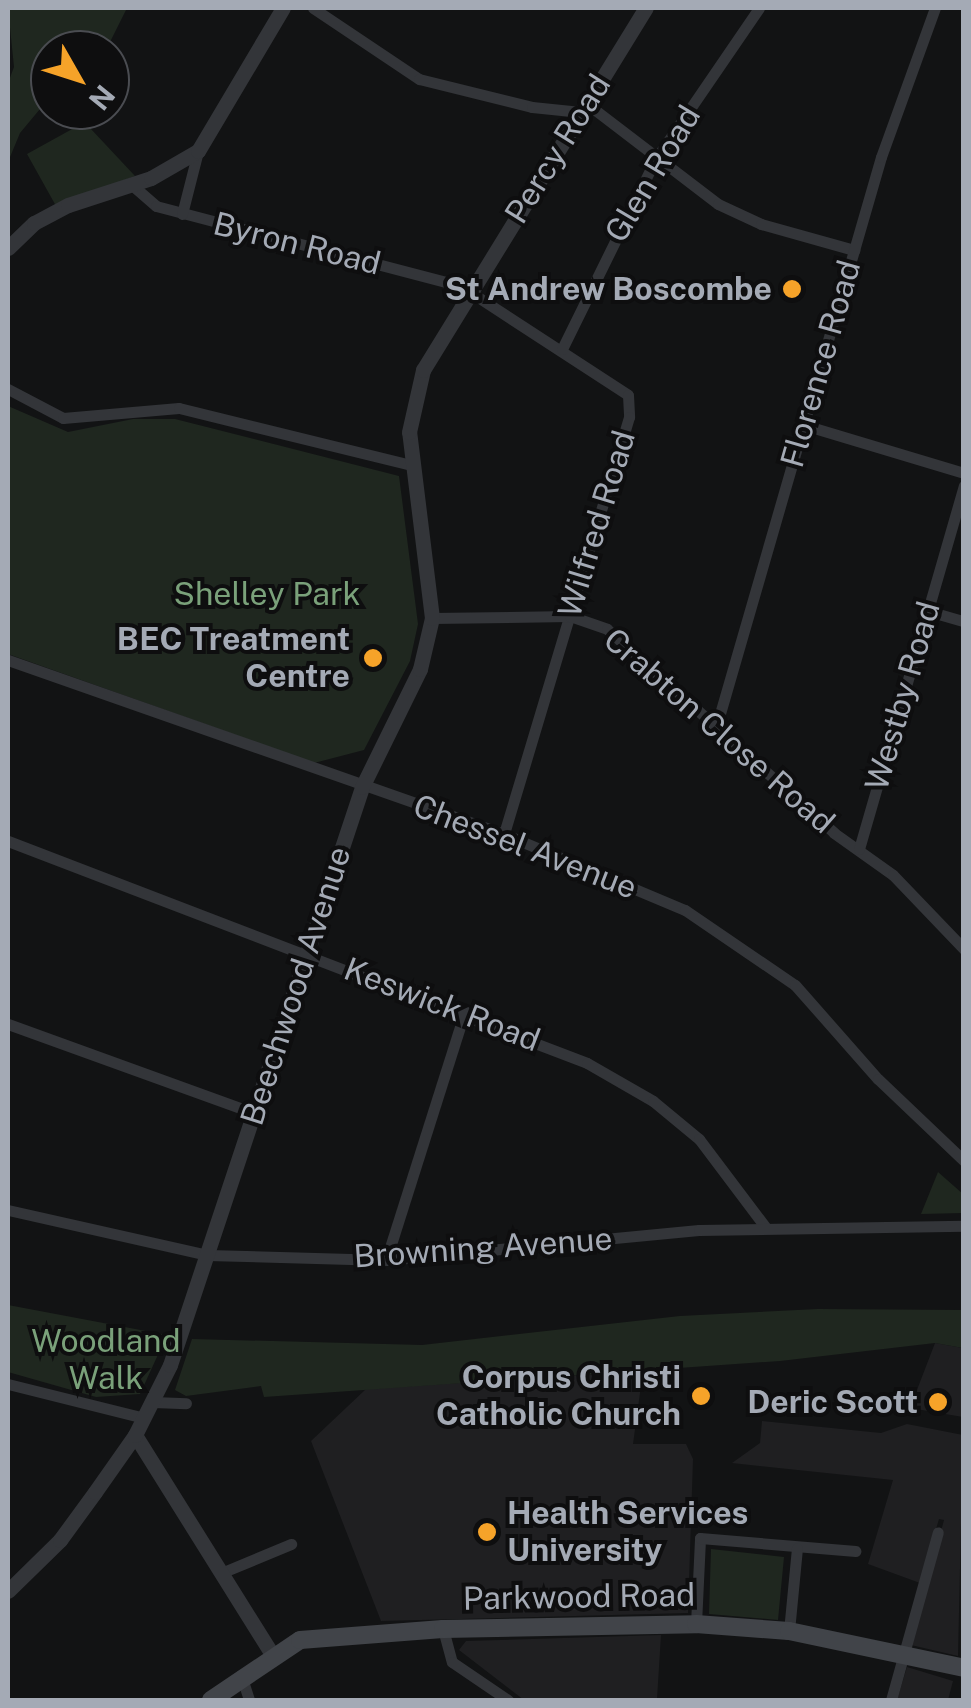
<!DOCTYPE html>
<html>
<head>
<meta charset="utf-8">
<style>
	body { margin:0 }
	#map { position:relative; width:971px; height:1708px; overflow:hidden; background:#121314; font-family:"Public Sans",sans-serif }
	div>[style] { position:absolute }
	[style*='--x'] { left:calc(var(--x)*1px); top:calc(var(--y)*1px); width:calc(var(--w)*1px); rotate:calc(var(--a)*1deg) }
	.built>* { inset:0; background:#1f1f21 }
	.green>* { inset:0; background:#1f271f }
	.minor>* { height:11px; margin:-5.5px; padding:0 5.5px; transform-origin:5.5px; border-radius:5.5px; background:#333539 }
	.tertiary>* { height:15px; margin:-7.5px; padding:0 7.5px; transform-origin:7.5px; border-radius:7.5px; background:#333539 }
	.secondary>* { height:18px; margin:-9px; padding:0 9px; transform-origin:9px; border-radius:9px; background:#414449 }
	.dots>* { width:28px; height:28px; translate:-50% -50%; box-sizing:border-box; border:5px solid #0e0e0f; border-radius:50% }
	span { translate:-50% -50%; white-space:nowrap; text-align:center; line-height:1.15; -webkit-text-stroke:8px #0e0e0f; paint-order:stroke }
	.street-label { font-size:32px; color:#a4aab5 }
	.poi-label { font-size:32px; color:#a4aab5; font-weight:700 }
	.right { translate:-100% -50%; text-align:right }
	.left { translate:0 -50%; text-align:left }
	.park-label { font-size:32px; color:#7aa17a }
	.frame { position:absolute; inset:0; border:10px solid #a4aab5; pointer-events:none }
	.north { position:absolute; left:30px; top:30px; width:100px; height:100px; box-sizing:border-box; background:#0e0e0f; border:2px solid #4a4c51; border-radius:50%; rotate:129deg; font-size:28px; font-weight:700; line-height:40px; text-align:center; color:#a4aab5 }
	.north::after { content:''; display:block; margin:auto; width:35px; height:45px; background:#f6a329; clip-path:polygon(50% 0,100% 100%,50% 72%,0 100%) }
</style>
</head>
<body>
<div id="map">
	<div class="built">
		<div style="clip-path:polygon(935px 1343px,963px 1348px,963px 1417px,910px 1408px)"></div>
		<div style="clip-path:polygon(643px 1371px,633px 1444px,686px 1444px,693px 1459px,688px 1613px,381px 1621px,311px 1441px,366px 1389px)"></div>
		<div style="clip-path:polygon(762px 1421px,881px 1433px,907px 1424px,963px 1435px,958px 1656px,911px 1645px,944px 1520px,939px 1519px,920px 1583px,868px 1564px,893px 1480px,732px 1463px,760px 1443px)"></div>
		<div style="clip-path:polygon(661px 1635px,657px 1699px,675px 1700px,524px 1700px,459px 1650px,466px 1641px)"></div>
		<div style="clip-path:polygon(907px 1667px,953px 1681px,948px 1700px,897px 1700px)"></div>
	</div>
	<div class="green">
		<div style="clip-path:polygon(8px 8px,127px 8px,106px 50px,50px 50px,50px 97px,20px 133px,8px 162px,8px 83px,14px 67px)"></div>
		<div style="clip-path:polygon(67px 110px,93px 110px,91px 129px,135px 176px,56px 206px,27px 154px,74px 128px)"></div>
		<div style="clip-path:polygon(8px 406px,68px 432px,133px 419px,175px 419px,399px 476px,418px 624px,410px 661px,364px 750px,314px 763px,8px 654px)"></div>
		<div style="clip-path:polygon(938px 1172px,963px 1194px,963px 1213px,921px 1214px)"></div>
		<div style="clip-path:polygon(8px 1305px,167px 1335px,140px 1394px,96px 1397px,8px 1372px)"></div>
		<div style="clip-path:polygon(818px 1309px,963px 1310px,963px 1348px,935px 1343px,780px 1361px,264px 1397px,261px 1386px,186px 1396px,175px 1390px,192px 1339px,422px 1345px,680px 1316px)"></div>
		<div style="clip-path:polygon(711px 1549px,784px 1557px,778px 1620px,709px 1614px)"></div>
	</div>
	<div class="minor">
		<div style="--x:313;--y:8;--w:128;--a:33.8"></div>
		<div style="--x:419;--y:79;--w:116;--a:13.9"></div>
		<div style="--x:532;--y:107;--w:49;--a:5.8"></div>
		<div style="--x:586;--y:103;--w:166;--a:37.4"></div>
		<div style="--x:718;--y:204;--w:47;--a:24.9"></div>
		<div style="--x:761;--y:224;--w:97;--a:15.6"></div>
		<div style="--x:132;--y:185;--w:32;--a:41"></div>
		<div style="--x:156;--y:206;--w:315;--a:14.7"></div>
		<div style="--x:461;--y:286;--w:199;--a:33.1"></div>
		<div style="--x:628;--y:395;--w:22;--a:87"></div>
		<div style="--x:629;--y:417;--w:435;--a:106.7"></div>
		<div style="--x:182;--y:214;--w:65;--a:-75.7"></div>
		<div style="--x:562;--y:349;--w:211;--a:-63.8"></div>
		<div style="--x:655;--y:160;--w:184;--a:-55.6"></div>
		<div style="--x:8;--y:389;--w:62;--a:27.8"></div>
		<div style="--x:63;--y:418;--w:116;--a:-4.9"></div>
		<div style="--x:179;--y:408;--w:239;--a:13.8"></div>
		<div style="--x:804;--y:425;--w:167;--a:16.7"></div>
		<div style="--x:928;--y:611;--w:37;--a:16"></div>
		<div style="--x:432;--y:618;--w:138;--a:-0.8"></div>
		<div style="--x:570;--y:616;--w:39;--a:19"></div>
		<div style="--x:607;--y:629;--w:305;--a:41.9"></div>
		<div style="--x:834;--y:833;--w:72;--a:35.4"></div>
		<div style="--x:893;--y:875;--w:103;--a:46.2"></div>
		<div style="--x:8;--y:660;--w:526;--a:19.33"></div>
		<div style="--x:504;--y:834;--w:196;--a:22.8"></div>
		<div style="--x:685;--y:910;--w:133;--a:34.3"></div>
		<div style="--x:795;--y:985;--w:125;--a:48.6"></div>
		<div style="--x:878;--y:1079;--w:119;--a:43.6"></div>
		<div style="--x:717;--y:724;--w:590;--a:-73.87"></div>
		<div style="--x:881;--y:157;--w:158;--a:-70.1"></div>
		<div style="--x:8;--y:841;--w:620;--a:20.98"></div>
		<div style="--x:587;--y:1063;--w:76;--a:29.9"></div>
		<div style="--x:653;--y:1101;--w:60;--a:39.6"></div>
		<div style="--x:699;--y:1139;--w:111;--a:53"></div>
		<div style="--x:859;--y:849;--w:378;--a:-73.9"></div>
		<div style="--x:8;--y:1024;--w:262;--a:19.9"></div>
		<div style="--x:8;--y:1210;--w:204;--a:12.7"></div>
		<div style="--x:207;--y:1255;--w:179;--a:1.6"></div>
		<div style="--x:386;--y:1260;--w:314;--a:-5.5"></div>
		<div style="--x:699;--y:1230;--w:265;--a:-0.9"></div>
		<div style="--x:386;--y:1260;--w:261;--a:-72.4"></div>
		<div style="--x:8;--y:1384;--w:140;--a:14"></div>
		<div style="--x:153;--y:1402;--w:33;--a:2"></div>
		<div style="--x:221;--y:1573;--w:76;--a:-22.5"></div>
		<div style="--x:696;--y:1624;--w:86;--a:-87.3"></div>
		<div style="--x:700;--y:1538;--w:156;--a:4.8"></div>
		<div style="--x:443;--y:1629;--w:34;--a:75"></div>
		<div style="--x:452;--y:1662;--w:68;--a:34.2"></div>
		<div style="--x:789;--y:1631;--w:83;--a:-84.5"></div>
		<div style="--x:241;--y:1675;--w:26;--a:72"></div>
		<div style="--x:891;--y:1700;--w:174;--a:-74.4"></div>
	</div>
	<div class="tertiary">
		<div style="--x:8;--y:248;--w:36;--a:-44"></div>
		<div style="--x:34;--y:223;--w:38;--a:-28"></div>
		<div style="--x:68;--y:205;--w:87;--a:-18"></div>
		<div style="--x:151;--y:178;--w:54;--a:-29.9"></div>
		<div style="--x:198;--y:151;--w:166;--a:-59.3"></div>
		<div style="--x:135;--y:1435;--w:258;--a:58"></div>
		<div style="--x:8;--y:1591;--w:73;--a:-44.4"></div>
		<div style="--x:60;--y:1540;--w:59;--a:-53.9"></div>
		<div style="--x:95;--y:1492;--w:70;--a:-54.9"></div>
		<div style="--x:135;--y:1435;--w:78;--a:-63.4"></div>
		<div style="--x:170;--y:1365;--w:609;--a:-71.62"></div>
		<div style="--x:362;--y:787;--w:131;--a:-63.8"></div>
		<div style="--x:420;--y:669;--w:52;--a:-76.8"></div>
		<div style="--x:432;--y:618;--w:187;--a:-97"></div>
		<div style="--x:409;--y:432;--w:64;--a:-77.3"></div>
		<div style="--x:423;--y:370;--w:425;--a:-58.4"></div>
	</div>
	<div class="secondary">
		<div style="--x:211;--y:1700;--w:107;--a:-34"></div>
		<div style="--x:300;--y:1640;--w:143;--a:-4.4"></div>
		<div style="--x:443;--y:1629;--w:253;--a:-1.1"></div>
		<div style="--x:696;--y:1624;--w:93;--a:4.3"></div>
		<div style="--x:789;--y:1631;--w:179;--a:11.9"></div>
	</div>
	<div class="dots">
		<div style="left:792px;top:289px;background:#f6a329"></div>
		<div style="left:373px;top:658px;background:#f6a329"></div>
		<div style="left:701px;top:1396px;background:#f6a329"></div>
		<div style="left:938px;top:1402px;background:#f6a329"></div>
		<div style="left:487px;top:1532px;background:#f6a329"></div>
	</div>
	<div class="street-label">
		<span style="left:558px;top:149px;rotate:-58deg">Percy Road</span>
		<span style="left:653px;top:174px;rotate:-59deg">Glen Road</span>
		<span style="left:297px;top:244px;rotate:14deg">Byron Road</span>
		<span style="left:821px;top:364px;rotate:-74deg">Florence Road</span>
		<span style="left:597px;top:524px;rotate:-73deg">Wilfred Road</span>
		<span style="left:903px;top:696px;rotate:-74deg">Westby Road</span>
		<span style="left:719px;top:731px;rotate:41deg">Crabton Close Road</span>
		<span style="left:525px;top:847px;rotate:21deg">Chessel Avenue</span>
		<span style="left:296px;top:986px;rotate:-72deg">Beechwood Avenue</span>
		<span style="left:442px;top:1005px;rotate:21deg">Keswick Road</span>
		<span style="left:483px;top:1248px;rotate:-4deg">Browning Avenue</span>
		<span style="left:579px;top:1597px;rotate:-1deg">Parkwood Road</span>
	</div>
	<div class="poi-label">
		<span class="right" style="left:772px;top:289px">St Andrew Boscombe</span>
		<span class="right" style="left:350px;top:658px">BEC Treatment<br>Centre</span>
		<span class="right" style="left:681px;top:1396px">Corpus Christi<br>Catholic Church</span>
		<span class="right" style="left:918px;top:1402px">Deric Scott</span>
		<span class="left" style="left:507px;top:1532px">Health Services<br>University</span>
	</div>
	<div class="park-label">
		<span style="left:267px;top:594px">Shelley Park</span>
		<span style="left:106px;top:1360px">Woodland<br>Walk</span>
	</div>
	<div class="frame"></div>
	<div class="north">N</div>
</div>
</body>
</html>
